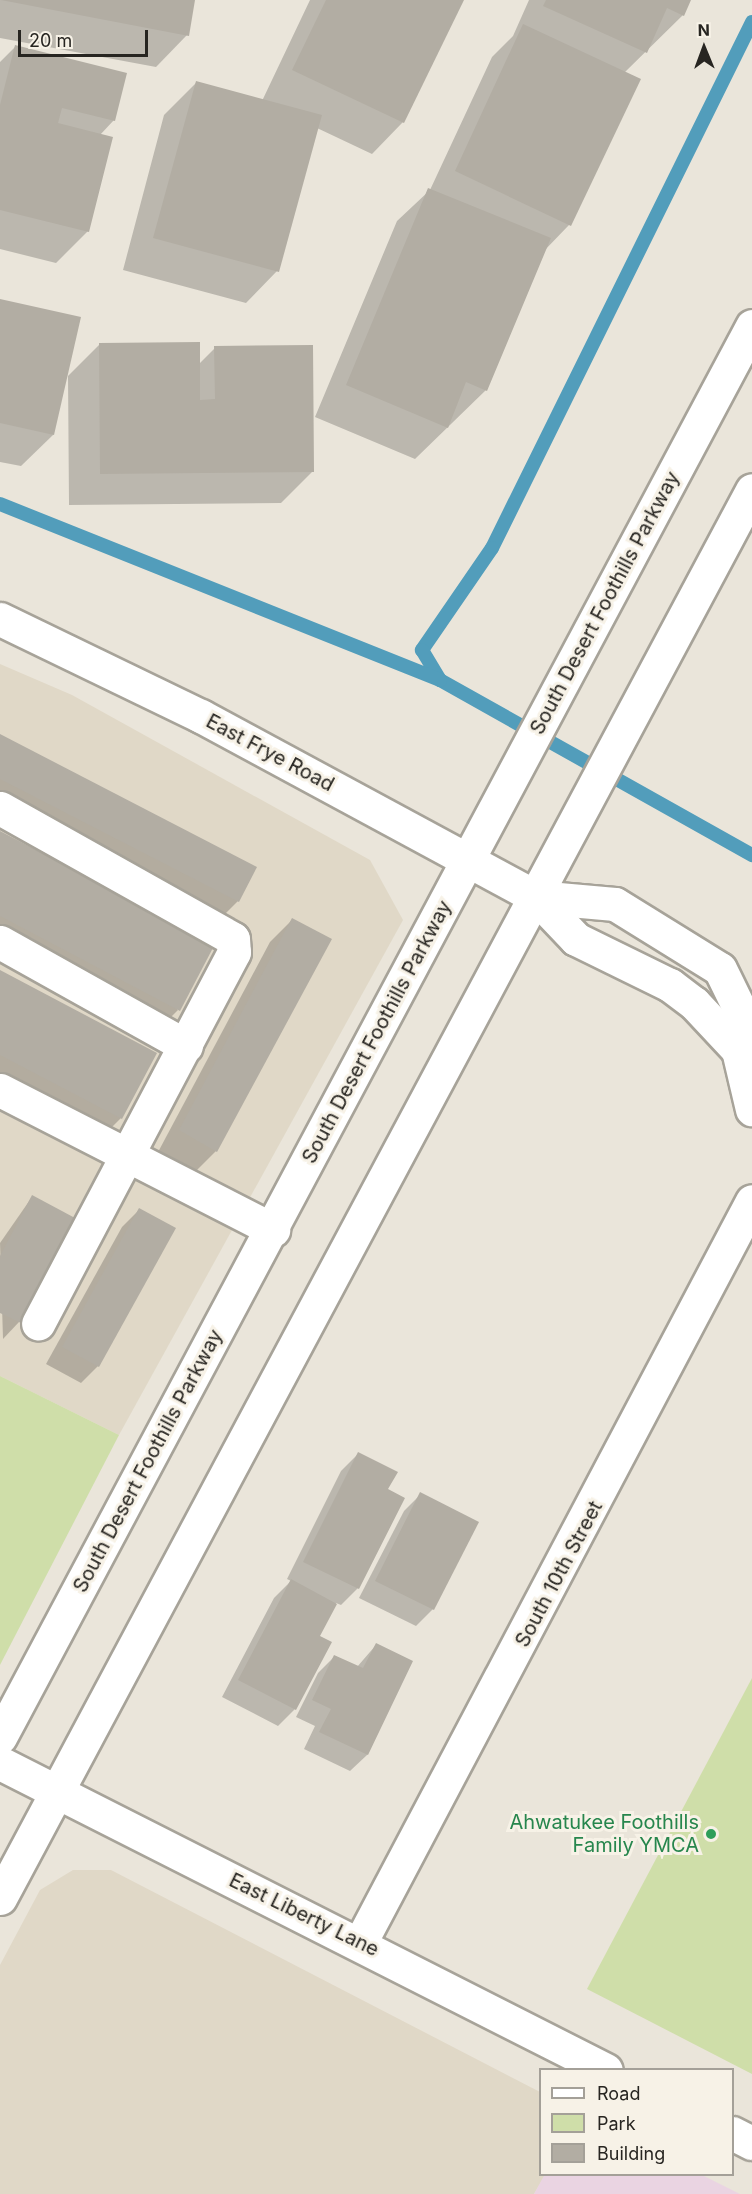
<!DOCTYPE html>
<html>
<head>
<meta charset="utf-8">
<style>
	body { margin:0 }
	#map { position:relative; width:752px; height:2194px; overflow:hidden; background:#eae5da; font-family:Inter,sans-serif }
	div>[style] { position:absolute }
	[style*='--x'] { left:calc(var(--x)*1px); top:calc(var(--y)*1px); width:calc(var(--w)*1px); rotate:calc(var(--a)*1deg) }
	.built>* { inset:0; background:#e0d8c7 }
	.education>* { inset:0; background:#ead4e2 }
	.green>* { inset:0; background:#cfdea9 }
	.shadow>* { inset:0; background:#0003 }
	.stream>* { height:14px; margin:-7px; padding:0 7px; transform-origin:7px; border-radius:7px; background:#529dbb }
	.building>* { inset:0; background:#b2ada3 }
	.roads { filter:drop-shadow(2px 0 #a7a399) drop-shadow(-2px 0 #a7a399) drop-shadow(0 2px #a7a399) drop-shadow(0 -2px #a7a399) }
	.minor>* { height:33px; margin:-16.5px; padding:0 16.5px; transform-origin:16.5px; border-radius:16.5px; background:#fff }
	.dots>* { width:16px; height:16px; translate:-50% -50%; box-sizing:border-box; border:3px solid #f7f2e7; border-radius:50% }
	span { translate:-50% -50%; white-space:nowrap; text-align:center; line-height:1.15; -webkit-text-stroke:6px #f7f2e7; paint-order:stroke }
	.street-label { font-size:20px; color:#272521 }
	.leisure-label { font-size:20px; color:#27864d }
	.right { translate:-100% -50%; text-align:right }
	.legend { position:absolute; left:539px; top:2068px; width:195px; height:108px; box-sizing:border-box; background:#f7f2e7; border:2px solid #a4a098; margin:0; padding:8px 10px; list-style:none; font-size:18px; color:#272521 }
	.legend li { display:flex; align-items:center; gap:12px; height:30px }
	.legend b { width:30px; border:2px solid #a4a098 }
	.north { position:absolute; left:674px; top:18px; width:60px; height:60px; -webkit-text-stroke:4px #f7f2e7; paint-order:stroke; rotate:359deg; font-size:16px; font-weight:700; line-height:24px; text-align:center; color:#272521 }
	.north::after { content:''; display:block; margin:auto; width:21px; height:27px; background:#272521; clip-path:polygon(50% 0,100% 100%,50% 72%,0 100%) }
	.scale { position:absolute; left:18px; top:30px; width:130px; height:27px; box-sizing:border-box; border:3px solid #272521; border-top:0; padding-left:8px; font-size:18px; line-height:21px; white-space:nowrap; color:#272521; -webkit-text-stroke:4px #f7f2e7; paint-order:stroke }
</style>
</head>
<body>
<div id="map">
	<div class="built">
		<div style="clip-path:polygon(0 664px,72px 695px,370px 860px,403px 920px,119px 1435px,0 1376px)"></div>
		<div style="clip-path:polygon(73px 1870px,111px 1870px,540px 2092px,540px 2174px,545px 2175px,534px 2194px,0 2194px,0 1965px,40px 1890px)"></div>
	</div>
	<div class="education">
		<div style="clip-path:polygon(545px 2174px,702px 2175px,740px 2194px,534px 2194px)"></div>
	</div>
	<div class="green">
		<div style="clip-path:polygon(0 1376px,119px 1435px,0 1665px)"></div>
		<div style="clip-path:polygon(752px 1678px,752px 2074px,587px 1989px)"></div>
	</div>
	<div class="shadow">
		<div style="clip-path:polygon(0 0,194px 0,187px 35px,156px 67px,0 38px)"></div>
		<div style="clip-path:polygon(310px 0,462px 0,403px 122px,372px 154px,317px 128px,277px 271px,246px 303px,123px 270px,164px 115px,196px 83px,262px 101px)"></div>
		<div style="clip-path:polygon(529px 0,690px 0,683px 15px,624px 73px,639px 80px,569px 225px,543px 252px,486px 390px,415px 459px,315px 417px,397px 221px,430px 190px,492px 57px,513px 36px)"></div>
		<div style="clip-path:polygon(15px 47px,114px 120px,100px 135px,88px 231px,56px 263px,0 249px,0 62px)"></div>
		<div style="clip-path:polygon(0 300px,53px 435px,21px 466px,0 462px)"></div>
		<div style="clip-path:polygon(100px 344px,198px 365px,215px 348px,312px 472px,281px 503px,69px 505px,68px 376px)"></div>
		<div style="clip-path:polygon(0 736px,238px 901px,215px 924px,0 813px)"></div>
		<div style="clip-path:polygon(0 833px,178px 1010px,155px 1033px,0 951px)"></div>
		<div style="clip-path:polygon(293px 919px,216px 1151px,193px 1174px,157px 1154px,270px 942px)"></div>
		<div style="clip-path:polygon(0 972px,121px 1118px,98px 1141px,0 1090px)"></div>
		<div style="clip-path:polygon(32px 1197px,19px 1322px,3px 1339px,0 1243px)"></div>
		<div style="clip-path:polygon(139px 1210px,174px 1229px,98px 1366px,81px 1383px,46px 1364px,122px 1227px)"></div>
		<div style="clip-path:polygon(358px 1454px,386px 1490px,358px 1588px,341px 1605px,336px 1603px,318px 1637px,295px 1709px,278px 1726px,222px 1697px,274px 1598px,291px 1581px,287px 1579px,341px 1471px)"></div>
		<div style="clip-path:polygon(421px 1494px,433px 1609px,416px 1626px,359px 1598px,404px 1511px)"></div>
		<div style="clip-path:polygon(376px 1645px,411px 1662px,367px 1755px,350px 1771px,304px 1749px,315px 1726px,296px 1717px,318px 1673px,335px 1656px,357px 1667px)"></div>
	</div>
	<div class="stream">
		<div style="--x:752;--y:22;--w:587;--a:116.3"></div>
		<div style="--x:492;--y:548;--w:124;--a:124.5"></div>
		<div style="--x:422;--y:650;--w:35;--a:59"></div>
		<div style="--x:440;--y:680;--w:358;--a:29.3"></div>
		<div style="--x:0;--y:504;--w:474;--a:21.8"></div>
	</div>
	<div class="building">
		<div style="clip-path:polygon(1px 0,195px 0,189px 36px)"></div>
		<div style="clip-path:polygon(326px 0,464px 0,404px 123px,292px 70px)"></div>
		<div style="clip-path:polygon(546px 0,691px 0,684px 16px,667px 8px,647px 53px,543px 6px)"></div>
		<div style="clip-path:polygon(523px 24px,641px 79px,571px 226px,455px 171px)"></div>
		<div style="clip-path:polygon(15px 45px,127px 73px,115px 121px,62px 108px,58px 123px,113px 137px,89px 232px,0 210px,0 105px)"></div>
		<div style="clip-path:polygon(196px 81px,322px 115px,279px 272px,153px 238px)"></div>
		<div style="clip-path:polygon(428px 188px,551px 238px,487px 391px,466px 382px,448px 428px,346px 385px)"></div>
		<div style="clip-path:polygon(0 299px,81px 317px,54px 435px,0 423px)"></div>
		<div style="clip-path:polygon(200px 342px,200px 400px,215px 399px,214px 346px,313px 345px,314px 472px,100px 474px,99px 343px)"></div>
		<div style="clip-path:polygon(0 734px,257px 867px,239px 902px,0 779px)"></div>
		<div style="clip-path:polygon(0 831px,215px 944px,180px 1011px,0 916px)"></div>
		<div style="clip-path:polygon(292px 918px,332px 939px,217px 1152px,179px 1130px)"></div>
		<div style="clip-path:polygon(0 970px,157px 1053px,122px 1119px,0 1055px)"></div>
		<div style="clip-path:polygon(32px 1195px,75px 1218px,21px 1323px,0 1313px,0 1256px)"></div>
		<div style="clip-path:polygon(139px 1208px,176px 1228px,99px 1367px,62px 1347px)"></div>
		<div style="clip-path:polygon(358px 1452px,398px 1472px,388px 1489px,405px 1498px,359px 1589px,303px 1562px)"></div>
		<div style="clip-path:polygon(420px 1492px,479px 1522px,434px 1610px,375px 1581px)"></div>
		<div style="clip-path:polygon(291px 1579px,337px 1604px,320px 1636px,332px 1642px,296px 1710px,238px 1680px)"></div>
		<div style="clip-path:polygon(376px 1643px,413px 1661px,368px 1755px,319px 1732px,331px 1709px,312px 1700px,334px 1655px,363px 1668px)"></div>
	</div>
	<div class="roads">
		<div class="minor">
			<div style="--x:0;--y:619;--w:223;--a:25.8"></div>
			<div style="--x:201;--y:716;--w:381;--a:28.4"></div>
			<div style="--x:536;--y:897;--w:58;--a:46.4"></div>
			<div style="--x:576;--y:939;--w:105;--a:26.1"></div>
			<div style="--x:670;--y:985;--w:30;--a:37"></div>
			<div style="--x:694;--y:1003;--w:64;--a:46.9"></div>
			<div style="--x:0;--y:808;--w:267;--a:29.3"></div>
			<div style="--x:233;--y:939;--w:13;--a:86"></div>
			<div style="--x:234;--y:952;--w:420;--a:117.8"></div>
			<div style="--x:536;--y:897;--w:79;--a:5.1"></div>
			<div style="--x:615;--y:904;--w:123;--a:31.8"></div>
			<div style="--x:720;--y:969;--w:46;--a:64"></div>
			<div style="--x:740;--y:1010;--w:40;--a:92.9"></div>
			<div style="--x:738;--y:1050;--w:61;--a:76.7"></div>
			<div style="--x:0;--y:942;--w:213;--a:29.2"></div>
			<div style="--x:0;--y:1090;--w:307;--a:27.1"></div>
			<div style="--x:0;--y:1737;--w:1599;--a:-61.94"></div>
			<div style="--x:0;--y:1763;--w:679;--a:26.87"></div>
			<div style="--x:0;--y:1898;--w:1596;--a:-61.89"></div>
			<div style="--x:360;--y:1943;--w:839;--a:-62.15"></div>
			<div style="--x:732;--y:2133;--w:22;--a:27"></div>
		</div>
	</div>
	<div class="dots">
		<div style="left:711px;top:1834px;background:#2e9e5b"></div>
	</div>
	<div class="street-label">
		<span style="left:605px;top:603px;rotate:-62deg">South Desert Foothills Parkway</span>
		<span style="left:270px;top:753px;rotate:28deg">East Frye Road</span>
		<span style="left:377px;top:1032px;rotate:-62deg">South Desert Foothills Parkway</span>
		<span style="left:148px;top:1461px;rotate:-62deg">South Desert Foothills Parkway</span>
		<span style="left:559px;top:1574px;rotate:-62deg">South 10th Street</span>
		<span style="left:304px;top:1915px;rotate:26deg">East Liberty Lane</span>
	</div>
	<div class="leisure-label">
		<span class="right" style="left:699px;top:1834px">Ahwatukee Foothills<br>Family YMCA</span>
	</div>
	<ul class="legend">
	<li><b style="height:8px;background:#fff"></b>Road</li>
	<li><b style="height:16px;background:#cfdea9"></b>Park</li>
	<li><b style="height:16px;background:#b2ada3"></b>Building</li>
	</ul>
	<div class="north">N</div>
	<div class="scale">20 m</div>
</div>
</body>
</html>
